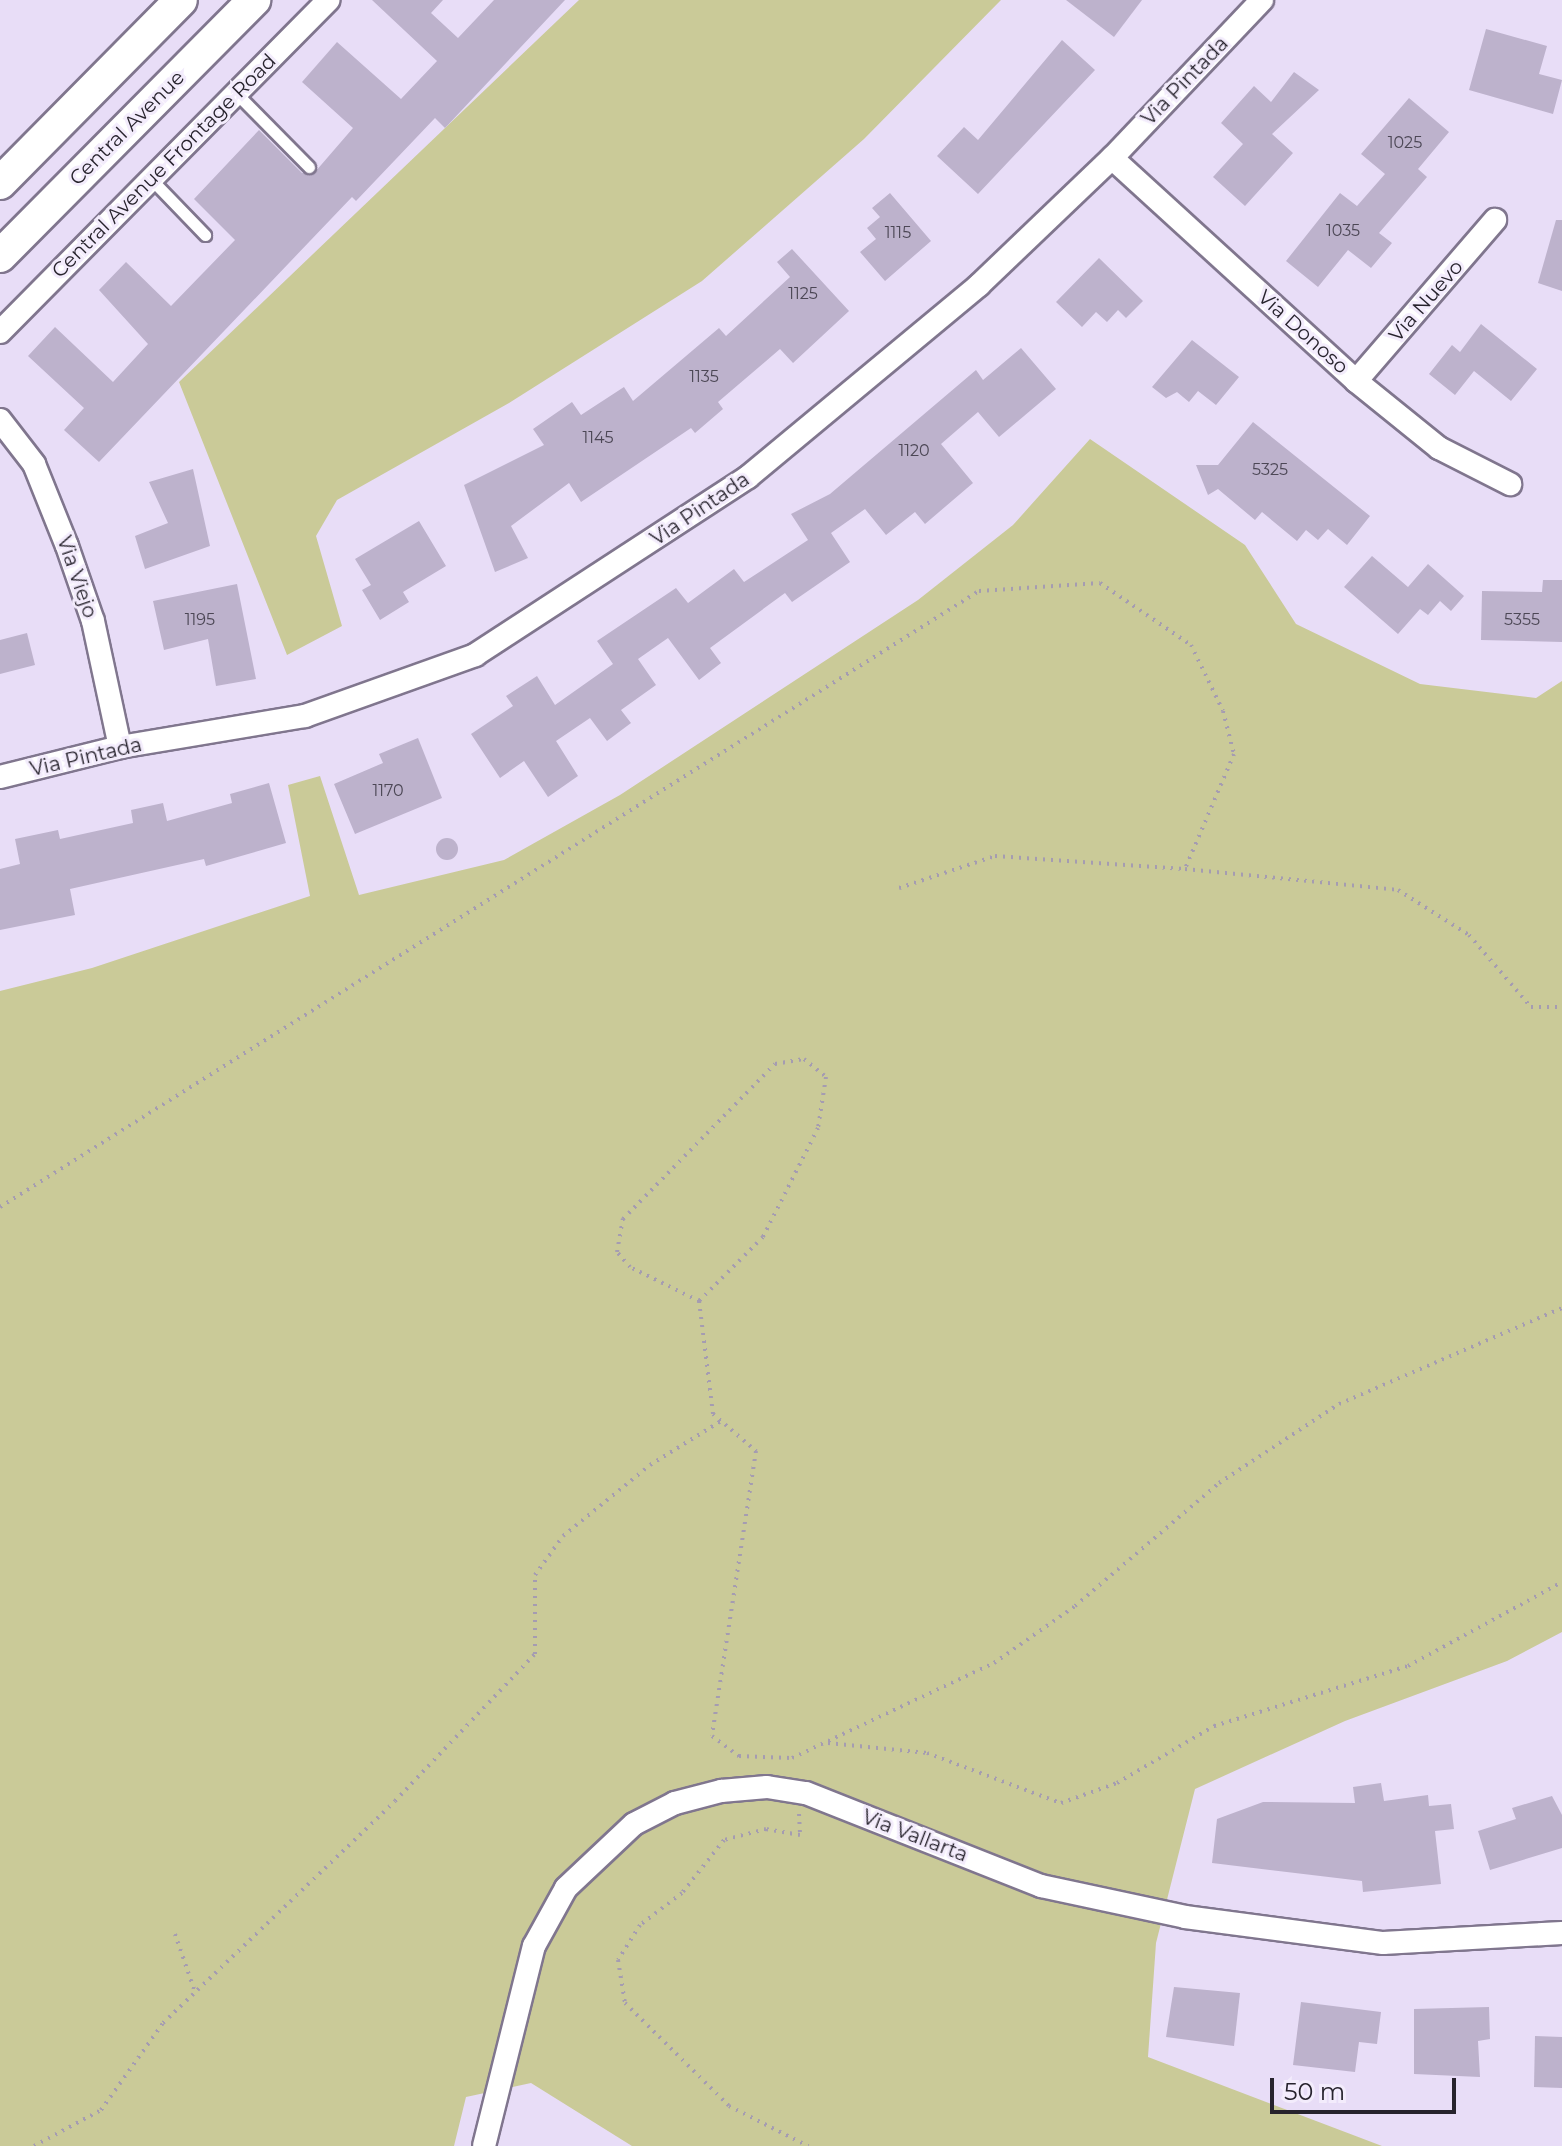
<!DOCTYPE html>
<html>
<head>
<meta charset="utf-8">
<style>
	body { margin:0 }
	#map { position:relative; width:1562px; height:2146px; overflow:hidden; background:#e8ddf7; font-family:Montserrat,sans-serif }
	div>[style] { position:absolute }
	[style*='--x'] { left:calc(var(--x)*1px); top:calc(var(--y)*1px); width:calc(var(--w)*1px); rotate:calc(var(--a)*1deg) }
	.green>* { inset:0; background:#caca98 }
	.building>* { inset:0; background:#bdb2cc }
	.round { border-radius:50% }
	.path>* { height:4px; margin-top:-2px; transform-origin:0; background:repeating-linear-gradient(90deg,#a59cb1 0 2px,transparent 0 8px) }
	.roads { filter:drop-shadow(2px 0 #80768e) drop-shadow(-2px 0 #80768e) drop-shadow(0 2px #80768e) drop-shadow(0 -2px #80768e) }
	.service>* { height:11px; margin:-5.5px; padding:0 5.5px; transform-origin:5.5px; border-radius:5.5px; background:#fff }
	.minor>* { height:22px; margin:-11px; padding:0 11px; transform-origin:11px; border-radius:11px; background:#fff }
	.secondary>* { height:32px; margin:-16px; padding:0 16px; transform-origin:16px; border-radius:16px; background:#fff }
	span { translate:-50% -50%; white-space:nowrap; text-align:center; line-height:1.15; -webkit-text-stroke:6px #f3ecfc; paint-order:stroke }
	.number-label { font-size:16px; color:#4c4755 }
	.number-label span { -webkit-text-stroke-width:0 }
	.street-label { font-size:20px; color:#27232d }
	.scale { position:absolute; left:1270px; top:2078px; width:186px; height:36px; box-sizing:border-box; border:4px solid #27232d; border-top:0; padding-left:10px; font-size:24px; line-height:28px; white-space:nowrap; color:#27232d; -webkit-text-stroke:6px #f3ecfc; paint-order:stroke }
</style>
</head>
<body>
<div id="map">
	<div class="green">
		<div style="clip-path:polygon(579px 0,1001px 0,864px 139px,702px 281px,509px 403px,337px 500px,316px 536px,342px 626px,287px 655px,179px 382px)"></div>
		<div style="clip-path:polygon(1090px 439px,1245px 545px,1296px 624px,1420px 684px,1536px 698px,1562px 681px,1562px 1632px,1507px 1661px,1345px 1721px,1195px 1789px,1156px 1943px,1148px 2057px,1382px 2146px,632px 2146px,531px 2083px,466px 2097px,454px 2146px,0 2146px,0 991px,92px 968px,310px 896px,288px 785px,320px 776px,359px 895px,504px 860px,620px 795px,918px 600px,1013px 525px)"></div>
	</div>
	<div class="building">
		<div style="clip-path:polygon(372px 0,443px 0,431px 13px,458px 38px,494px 0,565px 0,445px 128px,435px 118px,356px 201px,352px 197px,99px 462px,64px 430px,84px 408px,28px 356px,55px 327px,113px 382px,148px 344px,99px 290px,126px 262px,171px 306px,235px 240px,194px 199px,259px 130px,302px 173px,315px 172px,353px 128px,302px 82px,337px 42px,401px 99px,437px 61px)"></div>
		<div style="clip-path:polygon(1066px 0,1142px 0,1114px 37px)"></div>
		<div style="clip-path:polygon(1486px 29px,1547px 46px,1539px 74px,1562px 80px,1553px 114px,1469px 90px)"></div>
		<div style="clip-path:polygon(1062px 40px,1095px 70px,978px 194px,937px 156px,964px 127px,978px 140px)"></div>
		<div style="clip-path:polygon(1294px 72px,1319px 90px,1272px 134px,1293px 153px,1245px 206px,1213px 177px,1243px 144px,1221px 123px,1254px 86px,1271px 102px)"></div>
		<div style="clip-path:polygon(1409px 98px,1449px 132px,1418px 169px,1427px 177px,1379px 233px,1392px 243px,1371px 268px,1348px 250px,1318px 287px,1286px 261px,1340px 193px,1357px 206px,1385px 174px,1361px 154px)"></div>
		<div style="clip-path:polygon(890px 193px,931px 241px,885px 281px,860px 252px,876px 239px,867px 228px,880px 217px,872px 208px)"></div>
		<div style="clip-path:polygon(1556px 220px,1562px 220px,1562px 291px,1538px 283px)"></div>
		<div style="clip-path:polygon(792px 249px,849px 311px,793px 363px,780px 349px,718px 402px,723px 409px,695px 433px,691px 428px,581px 502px,569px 483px,511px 526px,528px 558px,495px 572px,464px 485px,544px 445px,533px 429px,572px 402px,581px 415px,624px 387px,633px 401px,719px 328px,726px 336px,790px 277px,777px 262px)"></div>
		<div style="clip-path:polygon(1099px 258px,1143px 301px,1126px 318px,1118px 310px,1107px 322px,1096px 312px,1082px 327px,1056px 302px)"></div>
		<div style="clip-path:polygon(1481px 324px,1537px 369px,1511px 401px,1474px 371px,1455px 395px,1429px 374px,1452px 345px,1460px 352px)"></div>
		<div style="clip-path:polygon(1192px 340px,1239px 377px,1216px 405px,1198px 391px,1189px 402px,1177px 392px,1166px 398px,1152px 387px)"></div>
		<div style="clip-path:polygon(1021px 348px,1056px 389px,999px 437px,978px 412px,941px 444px,973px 483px,925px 524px,915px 512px,886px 535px,865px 509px,831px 533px,850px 562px,792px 602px,785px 593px,710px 648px,721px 663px,699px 680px,668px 638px,638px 659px,656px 685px,621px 710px,631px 723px,607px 741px,590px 718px,556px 741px,578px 776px,548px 797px,524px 761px,500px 778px,471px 734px,513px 706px,506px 696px,537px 676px,555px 705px,613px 664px,597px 641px,676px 588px,688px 603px,734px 569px,744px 582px,808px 540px,791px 514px,830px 494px,976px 370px,983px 380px)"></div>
		<div style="clip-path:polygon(1253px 422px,1370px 516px,1347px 545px,1328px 529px,1318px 540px,1306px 530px,1297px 541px,1262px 512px,1255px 520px,1218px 489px,1208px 495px,1196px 465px,1218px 465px)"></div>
		<div style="clip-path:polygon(193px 469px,210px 546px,145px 569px,135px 536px,168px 523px,149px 482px)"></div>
		<div style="clip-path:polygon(419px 521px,446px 566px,403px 592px,409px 602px,380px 620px,362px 590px,371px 585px,355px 559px)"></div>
		<div style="clip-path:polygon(1372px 556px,1408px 587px,1428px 564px,1464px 596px,1451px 611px,1440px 601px,1428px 615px,1420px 609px,1398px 634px,1344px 587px)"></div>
		<div style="clip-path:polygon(1543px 580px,1562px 580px,1562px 642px,1481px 640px,1482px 591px,1542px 592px)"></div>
		<div style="clip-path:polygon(237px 584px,256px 679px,216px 686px,208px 639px,164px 650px,153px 601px)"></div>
		<div style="clip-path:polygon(27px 633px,35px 665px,0 674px,0 640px)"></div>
		<div style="clip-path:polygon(418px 738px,442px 798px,355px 834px,334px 784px,383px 763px,379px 754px)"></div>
		<div style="clip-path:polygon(269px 783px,286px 843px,206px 866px,204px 859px,70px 889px,75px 915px,0 930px,0 869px,20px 864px,15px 839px,58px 830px,60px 839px,133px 823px,131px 810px,163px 803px,167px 821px,232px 803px,230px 794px)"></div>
		<div class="round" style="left:436px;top:838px;width:22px;height:22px"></div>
		<div style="clip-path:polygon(1381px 1783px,1384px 1801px,1428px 1795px,1429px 1806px,1451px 1804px,1454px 1829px,1435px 1831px,1441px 1884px,1363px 1892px,1362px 1881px,1212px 1863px,1217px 1819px,1263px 1802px,1355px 1803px,1353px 1787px)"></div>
		<div style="clip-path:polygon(1552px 1796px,1562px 1815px,1562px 1848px,1490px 1870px,1478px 1831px,1516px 1819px,1512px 1808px)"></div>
		<div style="clip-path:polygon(1174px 1987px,1240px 1993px,1234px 2046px,1166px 2037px)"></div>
		<div style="clip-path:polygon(1301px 2002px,1381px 2012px,1377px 2044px,1359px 2042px,1355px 2072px,1293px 2065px)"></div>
		<div style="clip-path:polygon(1489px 2007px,1490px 2039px,1478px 2041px,1480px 2077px,1414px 2074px,1414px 2009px)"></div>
		<div style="clip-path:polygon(1535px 2036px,1562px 2037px,1562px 2088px,1534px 2087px)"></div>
	</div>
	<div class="path">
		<div style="--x:899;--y:888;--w:101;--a:-18.4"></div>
		<div style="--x:995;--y:856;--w:190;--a:3.9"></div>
		<div style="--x:804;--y:1059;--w:28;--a:39"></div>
		<div style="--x:826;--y:1077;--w:52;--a:98.9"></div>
		<div style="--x:818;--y:1128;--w:122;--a:116.8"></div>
		<div style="--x:763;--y:1237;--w:91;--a:135"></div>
		<div style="--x:699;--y:1301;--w:77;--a:-153.8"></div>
		<div style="--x:630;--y:1267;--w:20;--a:-131"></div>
		<div style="--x:617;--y:1252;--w:34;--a:-80"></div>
		<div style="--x:623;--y:1219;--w:217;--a:-45.6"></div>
		<div style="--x:775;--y:1064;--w:29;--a:-10"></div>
		<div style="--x:0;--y:1207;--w:1157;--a:-32.18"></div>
		<div style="--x:979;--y:591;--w:121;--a:-3.8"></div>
		<div style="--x:1100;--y:583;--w:110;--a:34.3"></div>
		<div style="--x:1191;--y:645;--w:73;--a:64.1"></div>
		<div style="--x:1223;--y:711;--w:44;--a:75.7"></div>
		<div style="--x:1234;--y:754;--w:125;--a:113.1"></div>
		<div style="--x:1185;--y:869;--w:214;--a:5.6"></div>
		<div style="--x:1398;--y:890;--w:84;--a:32.4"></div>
		<div style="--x:1469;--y:935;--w:95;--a:49.3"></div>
		<div style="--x:1531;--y:1007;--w:31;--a:0"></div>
		<div style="--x:699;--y:1301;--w:114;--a:82.9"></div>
		<div style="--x:713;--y:1414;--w:57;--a:40.7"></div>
		<div style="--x:756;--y:1451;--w:288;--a:98.8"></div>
		<div style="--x:712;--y:1736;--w:34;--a:37"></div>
		<div style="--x:739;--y:1756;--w:53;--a:2.2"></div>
		<div style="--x:792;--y:1758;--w:223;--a:-25.2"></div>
		<div style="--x:994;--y:1663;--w:99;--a:-35.1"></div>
		<div style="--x:1075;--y:1606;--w:189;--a:-40.5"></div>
		<div style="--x:1219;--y:1483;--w:144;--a:-33.4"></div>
		<div style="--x:1339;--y:1404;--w:243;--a:-23.3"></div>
		<div style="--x:828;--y:1743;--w:100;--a:5.8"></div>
		<div style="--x:927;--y:1753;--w:143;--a:20.5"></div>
		<div style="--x:1061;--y:1803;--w:59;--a:-19.7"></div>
		<div style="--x:1117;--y:1783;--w:113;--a:-30.4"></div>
		<div style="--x:1214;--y:1726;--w:203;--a:-17.2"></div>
		<div style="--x:1408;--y:1666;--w:175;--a:-28.6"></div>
		<div style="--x:799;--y:1814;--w:21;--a:87"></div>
		<div style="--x:800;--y:1835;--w:35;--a:-170"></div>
		<div style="--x:766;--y:1829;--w:43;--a:165.3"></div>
		<div style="--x:724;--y:1840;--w:68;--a:128.4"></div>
		<div style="--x:682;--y:1893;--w:53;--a:142.7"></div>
		<div style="--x:640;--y:1925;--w:41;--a:122.2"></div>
		<div style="--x:618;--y:1960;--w:44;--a:80.8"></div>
		<div style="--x:625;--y:2003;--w:146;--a:44.7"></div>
		<div style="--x:729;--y:2106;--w:89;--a:26.9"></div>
		<div style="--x:175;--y:1934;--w:61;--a:71"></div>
		<div style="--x:34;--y:2146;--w:76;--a:-28.2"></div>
		<div style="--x:101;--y:2110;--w:107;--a:-54.5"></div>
		<div style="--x:163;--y:2023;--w:321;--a:-43.7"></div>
		<div style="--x:395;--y:1801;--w:203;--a:-46.4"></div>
		<div style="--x:535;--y:1654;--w:79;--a:-90"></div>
		<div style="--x:535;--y:1575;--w:48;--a:-54.3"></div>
		<div style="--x:563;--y:1536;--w:112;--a:-39.2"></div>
		<div style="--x:650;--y:1465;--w:84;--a:-31.8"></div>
	</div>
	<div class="roads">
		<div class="service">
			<div style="--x:236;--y:93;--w:104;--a:45.4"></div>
			<div style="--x:151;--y:179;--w:78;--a:46"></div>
		</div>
		<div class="minor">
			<div style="--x:1112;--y:158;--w:331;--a:42.4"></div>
			<div style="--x:1356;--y:381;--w:107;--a:38.9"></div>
			<div style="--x:1439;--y:448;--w:80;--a:26.9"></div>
			<div style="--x:0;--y:332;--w:467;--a:-45.3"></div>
			<div style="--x:1356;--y:381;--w:213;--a:-49.2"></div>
			<div style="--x:0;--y:420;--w:56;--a:52.3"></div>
			<div style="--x:34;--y:464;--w:88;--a:68.1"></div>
			<div style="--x:67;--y:546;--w:79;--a:70.9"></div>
			<div style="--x:93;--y:621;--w:129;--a:77.9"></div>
			<div style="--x:0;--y:777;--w:124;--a:-14"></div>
			<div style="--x:120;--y:747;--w:188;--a:-9.5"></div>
			<div style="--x:305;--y:716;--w:181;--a:-19.7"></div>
			<div style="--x:475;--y:655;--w:326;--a:-33.1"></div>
			<div style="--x:748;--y:477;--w:300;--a:-39.7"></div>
			<div style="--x:979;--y:285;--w:184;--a:-43.7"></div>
			<div style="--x:1112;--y:158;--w:218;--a:-46.5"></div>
			<div style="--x:484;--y:2146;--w:206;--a:-76"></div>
			<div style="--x:534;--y:1946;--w:66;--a:-61.1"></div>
			<div style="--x:566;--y:1888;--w:93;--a:-43.3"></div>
			<div style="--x:634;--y:1824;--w:46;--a:-27.1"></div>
			<div style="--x:675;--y:1803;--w:48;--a:-14.6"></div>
			<div style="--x:721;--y:1791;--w:46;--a:-5"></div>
			<div style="--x:767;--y:1787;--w:39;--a:9"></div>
			<div style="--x:806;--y:1793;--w:253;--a:21.6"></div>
			<div style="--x:1041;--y:1886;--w:147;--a:12.1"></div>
			<div style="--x:1185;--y:1917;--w:200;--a:7.5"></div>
			<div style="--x:1383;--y:1943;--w:179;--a:-3.2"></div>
		</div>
		<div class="secondary">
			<div style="--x:0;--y:183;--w:257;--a:-45.3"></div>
			<div style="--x:0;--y:256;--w:361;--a:-45.2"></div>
		</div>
	</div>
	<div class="number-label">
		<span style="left:1405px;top:143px">1025</span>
		<span style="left:1343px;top:231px">1035</span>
		<span style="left:898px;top:233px">1115</span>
		<span style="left:803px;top:294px">1125</span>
		<span style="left:704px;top:377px">1135</span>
		<span style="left:598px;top:438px">1145</span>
		<span style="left:914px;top:451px">1120</span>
		<span style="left:1270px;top:470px">5325</span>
		<span style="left:200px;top:620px">1195</span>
		<span style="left:1522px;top:620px">5355</span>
		<span style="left:388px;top:791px">1170</span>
	</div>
	<div class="street-label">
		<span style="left:1185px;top:81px;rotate:-46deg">Via Pintada</span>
		<span style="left:127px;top:128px;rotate:-45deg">Central Avenue</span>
		<span style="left:164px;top:166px;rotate:-45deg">Central Avenue Frontage Road</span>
		<span style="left:1426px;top:301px;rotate:-49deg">Via Nuevo</span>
		<span style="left:1303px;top:332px;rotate:42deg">Via Donoso</span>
		<span style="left:700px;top:509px;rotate:-34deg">Via Pintada</span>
		<span style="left:77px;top:577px;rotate:71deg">Via Viejo</span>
		<span style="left:86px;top:757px;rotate:-13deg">Via Pintada</span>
		<span style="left:915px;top:1836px;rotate:21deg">Via Vallarta</span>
	</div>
	<div class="scale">50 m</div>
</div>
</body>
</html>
